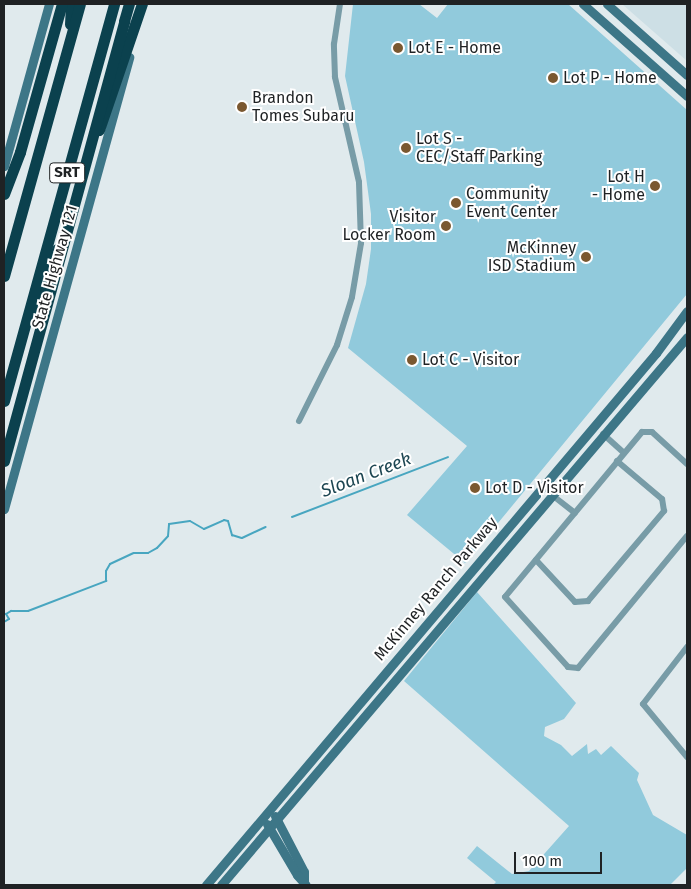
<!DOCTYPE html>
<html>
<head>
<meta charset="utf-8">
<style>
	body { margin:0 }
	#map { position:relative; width:691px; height:889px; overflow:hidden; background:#e0eaed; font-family:"Fira Sans",sans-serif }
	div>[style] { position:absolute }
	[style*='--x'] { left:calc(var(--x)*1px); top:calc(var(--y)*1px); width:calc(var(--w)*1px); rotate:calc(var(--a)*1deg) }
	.built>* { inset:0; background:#cddfe5 }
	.green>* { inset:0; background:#91cadc }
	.stream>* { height:2px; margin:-1px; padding:0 1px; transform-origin:1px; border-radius:1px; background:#48a6c0 }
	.street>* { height:6px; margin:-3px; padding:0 3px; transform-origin:3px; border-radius:3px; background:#789ca7 }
	.secondary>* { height:9px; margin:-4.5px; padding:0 4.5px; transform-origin:4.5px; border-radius:4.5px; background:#3d7687 }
	.highway>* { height:11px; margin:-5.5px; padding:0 5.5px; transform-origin:5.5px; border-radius:5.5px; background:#0b414e }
	.highway-bridge>* { height:11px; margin:-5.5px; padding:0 5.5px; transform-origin:5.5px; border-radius:5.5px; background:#0b414e }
	.dots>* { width:14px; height:14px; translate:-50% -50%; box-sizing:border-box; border:2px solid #fff; border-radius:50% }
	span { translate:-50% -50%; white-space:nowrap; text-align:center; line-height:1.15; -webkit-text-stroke:4px #fff; paint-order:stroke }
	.shield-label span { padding:1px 4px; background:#fff; border:1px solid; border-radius:4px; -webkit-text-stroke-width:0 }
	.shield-label { font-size:15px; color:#1f2224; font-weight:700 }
	.poi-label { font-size:16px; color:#1f2224 }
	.left { translate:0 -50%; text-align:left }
	.right { translate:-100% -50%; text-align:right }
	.street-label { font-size:16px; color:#1f2224 }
	.water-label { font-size:18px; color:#1d4652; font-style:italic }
	.frame { position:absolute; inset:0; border:5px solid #1f2224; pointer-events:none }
	.scale { position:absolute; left:514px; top:852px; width:88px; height:22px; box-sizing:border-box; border:2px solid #1f2224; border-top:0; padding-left:6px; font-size:15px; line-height:18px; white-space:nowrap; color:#1f2224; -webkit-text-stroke:4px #fff; paint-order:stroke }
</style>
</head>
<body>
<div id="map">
	<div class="built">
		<div style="clip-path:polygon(622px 4px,687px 4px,687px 61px)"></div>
	</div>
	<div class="green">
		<div style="clip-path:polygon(353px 4px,419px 4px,437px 18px,448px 4px,568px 4px,687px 110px,687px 294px,465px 563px,407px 515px,467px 446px,348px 348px,366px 284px,371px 249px,371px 214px,364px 162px,345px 76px)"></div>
		<div style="clip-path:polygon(477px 592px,576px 703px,564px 719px,545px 727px,544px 736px,561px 745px,572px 756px,587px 744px,588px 754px,596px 749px,601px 755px,611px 746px,639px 773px,637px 780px,653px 815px,687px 835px,687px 868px,670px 885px,493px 885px,496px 882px,467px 858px,477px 846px,512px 874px,529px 871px,569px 826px,404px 681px)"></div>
	</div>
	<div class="stream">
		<div style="--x:292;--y:517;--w:167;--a:-21"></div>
		<div style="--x:4;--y:622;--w:6;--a:-31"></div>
		<div style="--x:9;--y:619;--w:6;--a:-121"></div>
		<div style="--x:6;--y:614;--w:6;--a:-31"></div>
		<div style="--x:11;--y:611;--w:17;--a:0"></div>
		<div style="--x:28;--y:611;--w:84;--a:-21"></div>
		<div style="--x:106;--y:581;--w:10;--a:-90"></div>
		<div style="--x:106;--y:571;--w:8;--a:-60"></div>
		<div style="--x:110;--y:564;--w:26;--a:-25"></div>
		<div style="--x:134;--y:553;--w:14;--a:0"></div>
		<div style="--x:148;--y:553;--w:10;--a:-29"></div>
		<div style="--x:157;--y:548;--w:16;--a:-47"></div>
		<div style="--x:168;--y:536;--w:12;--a:-85"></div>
		<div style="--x:169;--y:524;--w:21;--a:-8"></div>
		<div style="--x:190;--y:521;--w:16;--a:30"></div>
		<div style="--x:204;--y:529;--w:22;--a:-24"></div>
		<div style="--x:224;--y:520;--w:4;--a:14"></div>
		<div style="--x:228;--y:521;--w:15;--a:74"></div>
		<div style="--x:232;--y:535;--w:10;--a:17"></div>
		<div style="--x:242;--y:538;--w:26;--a:-25"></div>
	</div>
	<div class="street">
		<div style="--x:299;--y:421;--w:85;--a:-63.4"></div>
		<div style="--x:337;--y:345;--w:50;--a:-72.6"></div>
		<div style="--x:352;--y:297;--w:55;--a:-80.5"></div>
		<div style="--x:361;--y:243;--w:61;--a:-91.9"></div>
		<div style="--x:359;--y:182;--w:108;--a:-102.9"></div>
		<div style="--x:335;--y:77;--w:33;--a:-92"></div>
		<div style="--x:334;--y:44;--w:40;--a:-81.5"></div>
		<div style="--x:603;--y:434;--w:28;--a:42"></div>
		<div style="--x:687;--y:464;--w:47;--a:-137.6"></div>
		<div style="--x:652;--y:432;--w:10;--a:180"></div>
		<div style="--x:642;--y:432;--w:214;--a:129.7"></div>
		<div style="--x:505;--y:597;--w:94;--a:48"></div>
		<div style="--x:568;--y:667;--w:10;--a:6"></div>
		<div style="--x:578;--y:668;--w:171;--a:-50.5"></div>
		<div style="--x:552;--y:495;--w:29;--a:38"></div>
		<div style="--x:536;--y:560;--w:57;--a:47.1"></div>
		<div style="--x:575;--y:602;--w:13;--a:-4"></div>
		<div style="--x:588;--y:601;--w:118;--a:-49.8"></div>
		<div style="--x:664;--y:511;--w:12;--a:-99"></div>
		<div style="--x:662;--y:499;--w:59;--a:-139.8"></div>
		<div style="--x:687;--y:647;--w:72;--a:127.7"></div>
		<div style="--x:643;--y:704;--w:69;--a:50.3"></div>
	</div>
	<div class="secondary">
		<div style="--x:583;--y:4;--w:139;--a:41.5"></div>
		<div style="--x:607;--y:4;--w:107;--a:41.6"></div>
		<div style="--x:4;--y:166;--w:168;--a:-74.5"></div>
		<div style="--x:4;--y:509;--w:469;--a:-74.5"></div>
		<div style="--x:275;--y:816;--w:63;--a:62.6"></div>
		<div style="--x:304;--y:872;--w:9;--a:90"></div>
		<div style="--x:267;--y:824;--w:59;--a:59.5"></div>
		<div style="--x:297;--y:875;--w:13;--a:48"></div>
		<div style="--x:206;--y:885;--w:697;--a:-49.77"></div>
		<div style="--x:656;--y:353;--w:52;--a:-53.6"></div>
		<div style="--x:221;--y:885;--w:719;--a:-49.62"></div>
	</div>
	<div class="highway">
		<div style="--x:124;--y:21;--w:18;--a:-74"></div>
		<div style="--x:70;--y:24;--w:20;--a:-87"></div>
		<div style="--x:99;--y:130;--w:133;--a:-71.2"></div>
		<div style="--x:4;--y:194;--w:45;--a:-69.1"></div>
		<div style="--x:20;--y:152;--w:154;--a:-74.2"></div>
		<div style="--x:4;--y:276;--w:282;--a:-74.4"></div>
		<div style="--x:34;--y:312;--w:67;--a:-69.9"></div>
		<div style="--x:4;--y:401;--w:412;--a:-74.5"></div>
	</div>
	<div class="highway-bridge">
		<div style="--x:4;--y:461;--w:456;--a:-74.7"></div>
	</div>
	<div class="dots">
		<div style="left:398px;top:48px;background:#7a5830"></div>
		<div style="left:553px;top:78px;background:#7a5830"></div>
		<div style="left:242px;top:107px;background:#7a5830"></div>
		<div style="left:406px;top:148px;background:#7a5830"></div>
		<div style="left:655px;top:186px;background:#7a5830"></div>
		<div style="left:456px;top:203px;background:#7a5830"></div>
		<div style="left:446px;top:226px;background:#7a5830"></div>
		<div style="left:586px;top:257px;background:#7a5830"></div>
		<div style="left:412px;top:360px;background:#7a5830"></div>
		<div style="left:475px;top:488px;background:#7a5830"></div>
	</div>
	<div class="shield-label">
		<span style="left:67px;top:173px">SRT</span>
	</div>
	<div class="poi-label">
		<span class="left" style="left:408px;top:48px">Lot E - Home</span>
		<span class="left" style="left:563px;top:78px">Lot P - Home</span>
		<span class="left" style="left:252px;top:107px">Brandon<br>Tomes Subaru</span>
		<span class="left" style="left:416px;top:148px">Lot S -<br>CEC/Staff Parking</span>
		<span class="right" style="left:645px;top:186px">Lot H<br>- Home</span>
		<span class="left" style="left:466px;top:203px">Community<br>Event Center</span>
		<span class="right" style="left:436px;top:226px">Visitor<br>Locker Room</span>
		<span class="right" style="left:576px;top:257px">McKinney<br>ISD Stadium</span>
		<span class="left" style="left:422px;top:360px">Lot C - Visitor</span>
		<span class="left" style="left:485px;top:488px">Lot D - Visitor</span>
	</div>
	<div class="street-label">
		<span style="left:55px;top:267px;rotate:-74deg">State Highway 121</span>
		<span style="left:436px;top:589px;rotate:-50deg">McKinney Ranch Parkway</span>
	</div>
	<div class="water-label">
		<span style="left:366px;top:475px;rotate:-21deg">Sloan Creek</span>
	</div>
	<div class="frame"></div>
	<div class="scale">100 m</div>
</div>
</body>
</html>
